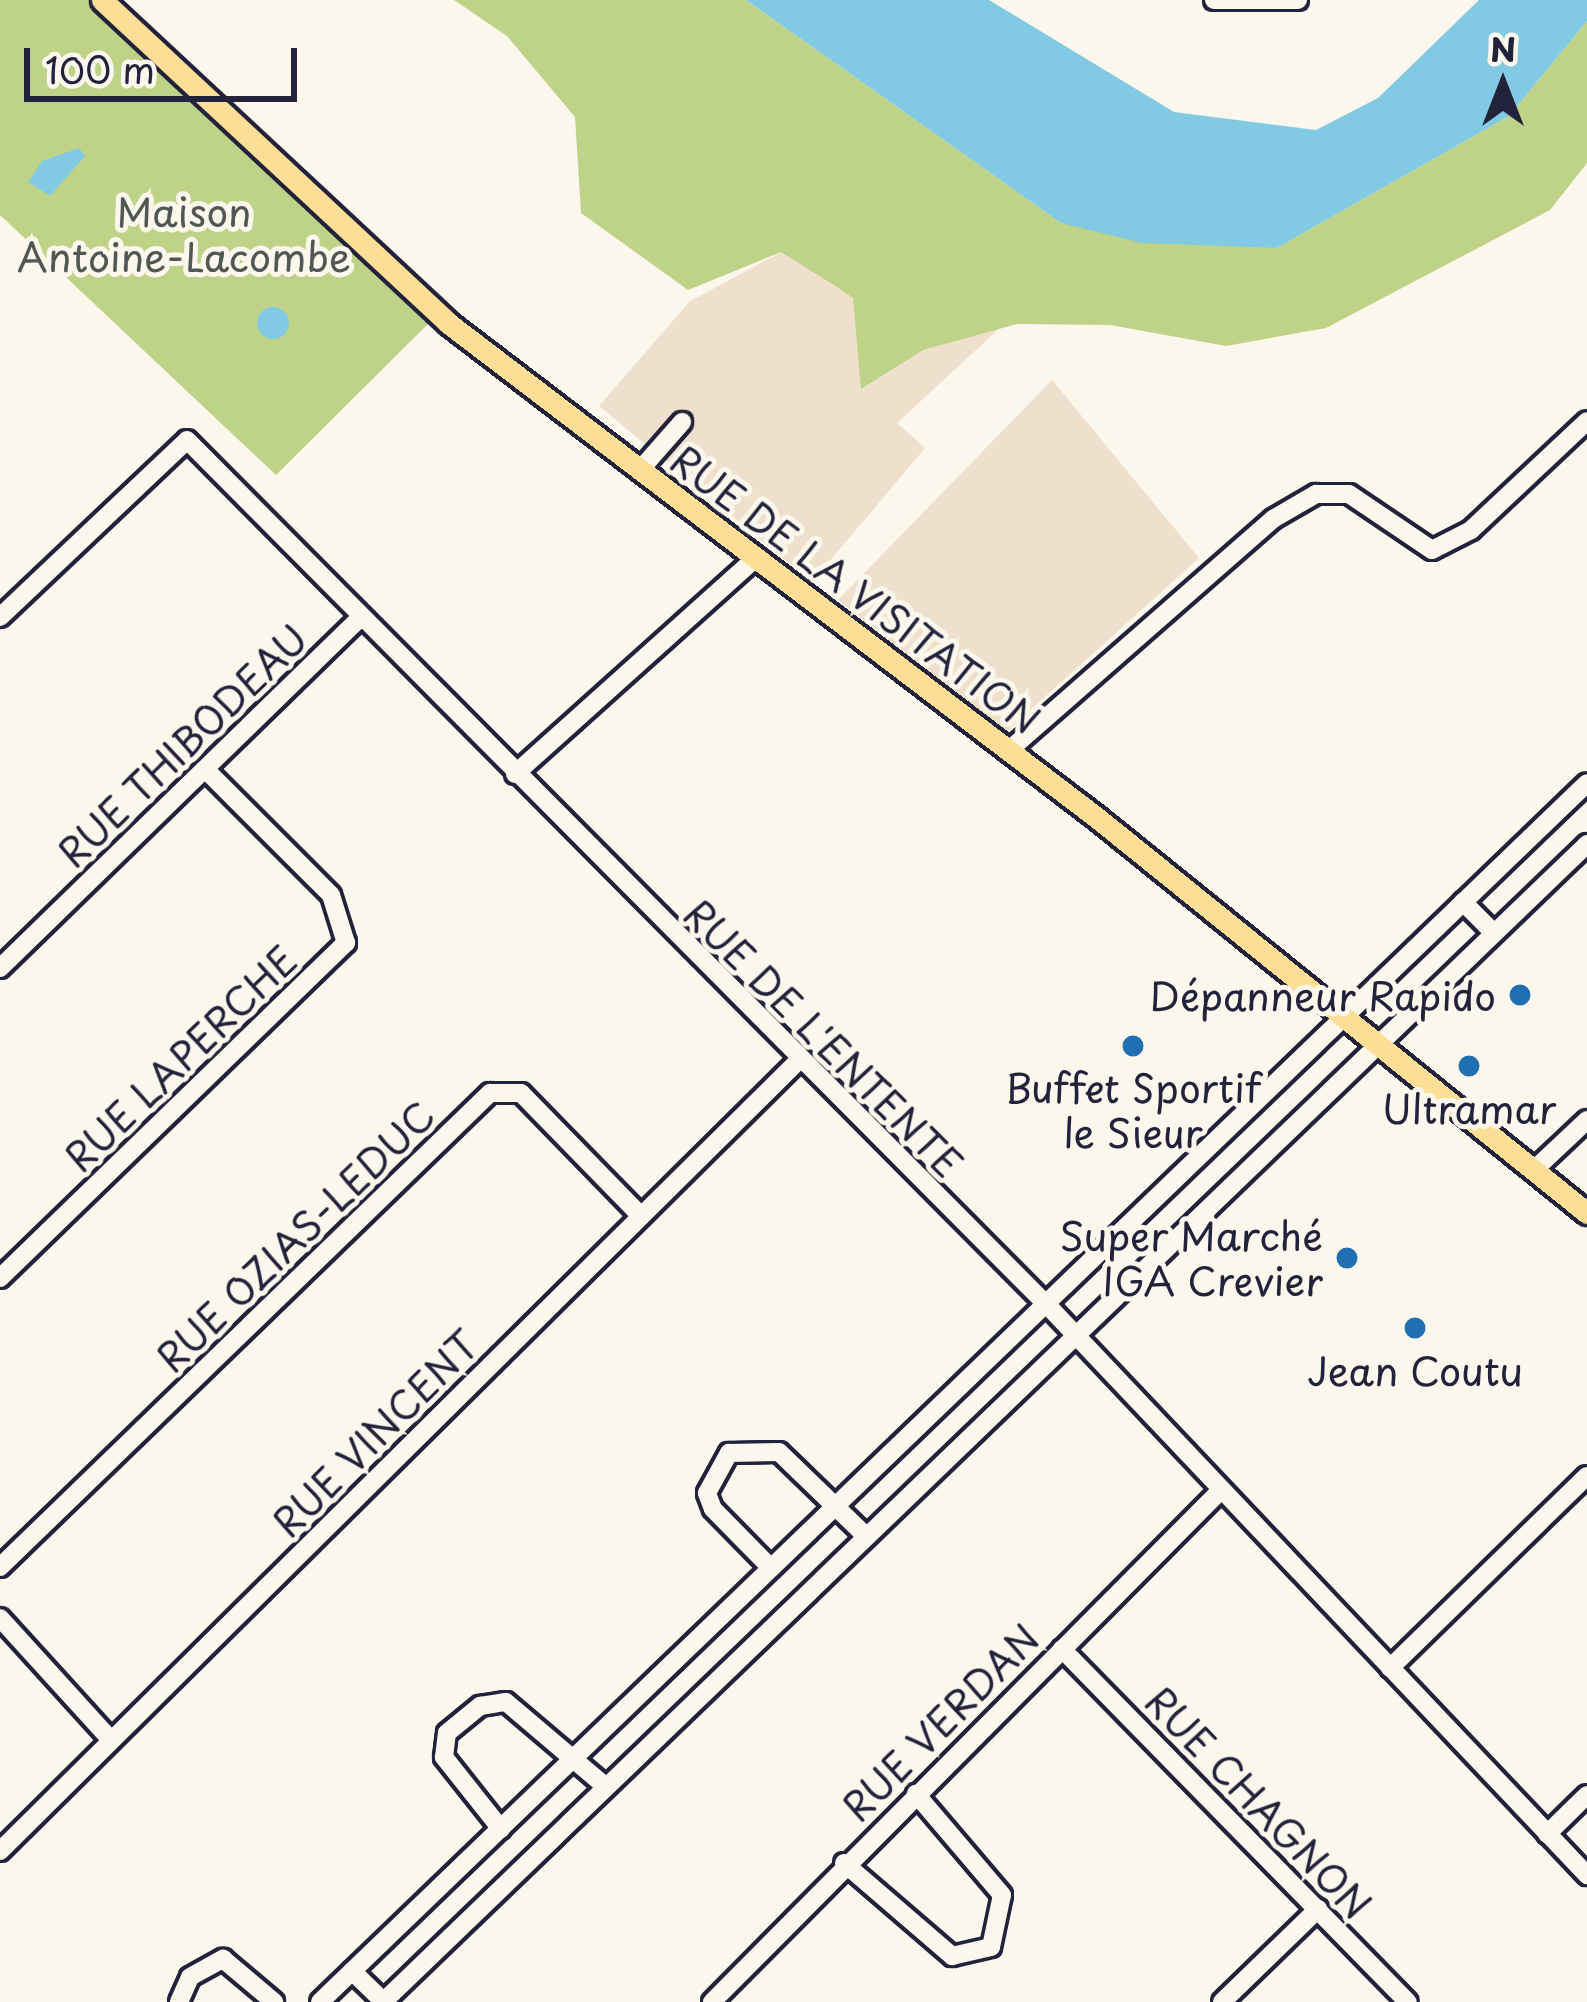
<!DOCTYPE html>
<html>
<head>
<meta charset="utf-8">
<style>
	body { margin:0 }
	#map { position:relative; width:1587px; height:2002px; overflow:hidden; background:#fbf7ec; font-family:"Playpen Sans",sans-serif }
	div>[style] { position:absolute }
	[style*='--x'] { left:calc(var(--x)*1px); top:calc(var(--y)*1px); width:calc(var(--w)*1px); rotate:calc(var(--a)*1deg) }
	.built>* { inset:0; background:#eee0cc }
	.green>* { inset:0; background:#bfd388 }
	.water>* { inset:0; background:#82c9e3 }
	.round { border-radius:50% }
	.roads { filter:drop-shadow(3px 0 #22223b) drop-shadow(-3px 0 #22223b) drop-shadow(0 3px #22223b) drop-shadow(0 -3px #22223b) }
	.minor>* { height:18px; margin:-9px; padding:0 9px; transform-origin:9px; border-radius:9px; background:#fbf7ec }
	.major>* { height:21px; margin:-10.5px; padding:0 10.5px; transform-origin:10.5px; border-radius:10.5px; background:#fdde96 }
	.dots>* { width:33px; height:33px; translate:-50% -50%; box-sizing:border-box; border:6px solid #fbf7ec; border-radius:50% }
	span { translate:-50% -50%; white-space:nowrap; text-align:center; line-height:1.15; -webkit-text-stroke:10px #fbf7ec; paint-order:stroke }
	.park-label { font-size:39px; color:#515752 }
	.street-label { font-size:39px; color:#22223b }
	.poi-label { font-size:39px; color:#22223b }
	.right { translate:-100% -50%; text-align:right }
	.north { position:absolute; left:1443px; top:24px; width:120px; height:120px; -webkit-text-stroke:9px #fbf7ec; paint-order:stroke; rotate:0deg; font-size:33px; font-weight:700; line-height:48px; text-align:center; color:#22223b }
	.north::after { content:''; display:block; margin:auto; width:42px; height:54px; background:#22223b; clip-path:polygon(50% 0,100% 100%,50% 72%,0 100%) }
	.scale { position:absolute; left:24px; top:48px; width:273px; height:54px; box-sizing:border-box; border:6px solid #22223b; border-top:0; padding-left:15px; font-size:36px; line-height:42px; white-space:nowrap; color:#22223b; -webkit-text-stroke:9px #fbf7ec; paint-order:stroke }
</style>
</head>
<body>
<div id="map">
	<div class="built">
		<div style="clip-path:polygon(781px 252px,1027px 303px,897px 423px,925px 448px,812px 582px,599px 406px,689px 302px)"></div>
		<div style="clip-path:polygon(1052px 380px,1199px 558px,1006px 732px,838px 600px)"></div>
	</div>
	<div class="green">
		<div style="clip-path:polygon(0 0,101px 0,435px 317px,276px 475px,0 215px)"></div>
		<div style="clip-path:polygon(454px 0,746px 0,1061px 223px,1277px 248px,1509px 116px,1587px 21px,1587px 163px,1550px 210px,1326px 328px,1226px 346px,1110px 325px,1017px 324px,923px 350px,861px 389px,853px 298px,837px 287px,781px 252px,688px 290px,581px 213px,575px 117px,507px 36px)"></div>
	</div>
	<div class="water">
		<div style="clip-path:polygon(746px 0,989px 0,1174px 112px,1316px 130px,1378px 98px,1479px 0,1587px 0,1587px 21px,1509px 116px,1277px 248px,1142px 243px,1061px 223px)"></div>
		<div style="clip-path:polygon(79px 148px,85px 156px,50px 196px,28px 182px,42px 161px)"></div>
		<div class="round" style="left:257px;top:307px;width:32px;height:32px"></div>
	</div>
	<div class="roads">
		<div class="minor">
			<div style="--x:1214;--y:0;--w:84;--a:0"></div>
			<div style="--x:640;--y:470;--w:64;--a:-48.8"></div>
			<div style="--x:0;--y:617;--w:257;--a:-43.4"></div>
			<div style="--x:187;--y:440;--w:1225;--a:45.17"></div>
			<div style="--x:1051;--y:1309;--w:780;--a:46.56"></div>
			<div style="--x:1008;--y:751;--w:352;--a:-41.2"></div>
			<div style="--x:1273;--y:519;--w:50;--a:-30.2"></div>
			<div style="--x:1316;--y:494;--w:33;--a:0"></div>
			<div style="--x:1349;--y:494;--w:100;--a:34"></div>
			<div style="--x:1432;--y:550;--w:44;--a:-27.1"></div>
			<div style="--x:1471;--y:530;--w:159;--a:-43.2"></div>
			<div style="--x:515;--y:774;--w:322;--a:-41.9"></div>
			<div style="--x:1463;--y:902;--w:42;--a:45"></div>
			<div style="--x:0;--y:968;--w:499;--a:-44.2"></div>
			<div style="--x:1534;--y:1170;--w:73;--a:-43.3"></div>
			<div style="--x:0;--y:1278;--w:482;--a:-44.1"></div>
			<div style="--x:346;--y:943;--w:50;--a:-107.4"></div>
			<div style="--x:331;--y:895;--w:178;--a:-135"></div>
			<div style="--x:0;--y:1567;--w:682;--a:-44.05"></div>
			<div style="--x:490;--y:1093;--w:31;--a:0"></div>
			<div style="--x:521;--y:1093;--w:172;--a:45.7"></div>
			<div style="--x:771;--y:1568;--w:83;--a:-134.5"></div>
			<div style="--x:713;--y:1509;--w:17;--a:-111"></div>
			<div style="--x:707;--y:1493;--w:46;--a:-61.2"></div>
			<div style="--x:729;--y:1453;--w:50;--a:-1.1"></div>
			<div style="--x:779;--y:1452;--w:118;--a:44"></div>
			<div style="--x:0;--y:1618;--w:165;--a:47.7"></div>
			<div style="--x:1062;--y:1649;--w:494;--a:45.6"></div>
			<div style="--x:1390;--y:1668;--w:275;--a:-44.3"></div>
			<div style="--x:501;--y:1829;--w:92;--a:-128.4"></div>
			<div style="--x:444;--y:1757;--w:24;--a:-83"></div>
			<div style="--x:447;--y:1733;--w:43;--a:-39.3"></div>
			<div style="--x:480;--y:1706;--w:26;--a:-9"></div>
			<div style="--x:506;--y:1702;--w:130;--a:40.3"></div>
			<div style="--x:1547;--y:1834;--w:56;--a:-44.3"></div>
			<div style="--x:0;--y:1851;--w:1121;--a:-44.71"></div>
			<div style="--x:844;--y:1863;--w:143;--a:40.7"></div>
			<div style="--x:952;--y:1956;--w:40;--a:-13"></div>
			<div style="--x:991;--y:1947;--w:53;--a:-78.1"></div>
			<div style="--x:1002;--y:1895;--w:133;--a:-130.4"></div>
			<div style="--x:352;--y:1971;--w:45;--a:44.1"></div>
			<div style="--x:179;--y:2002;--w:27;--a:-66"></div>
			<div style="--x:190;--y:1977;--w:38;--a:-29"></div>
			<div style="--x:223;--y:1959;--w:67;--a:40.1"></div>
			<div style="--x:320;--y:2002;--w:1758;--a:-43.89"></div>
			<div style="--x:383;--y:2002;--w:1671;--a:-43.88"></div>
			<div style="--x:712;--y:2002;--w:719;--a:-45.17"></div>
			<div style="--x:1222;--y:2002;--w:134;--a:-44.1"></div>
		</div>
		<div class="major">
			<div style="--x:102;--y:0;--w:473;--a:43"></div>
			<div style="--x:448;--y:323;--w:815;--a:37.32"></div>
			<div style="--x:1096;--y:817;--w:631;--a:38.89"></div>
		</div>
	</div>
	<div class="dots">
		<div style="left:1520px;top:995px;background:#1f6fb2"></div>
		<div style="left:1133px;top:1046px;background:#1f6fb2"></div>
		<div style="left:1469px;top:1066px;background:#1f6fb2"></div>
		<div style="left:1347px;top:1258px;background:#1f6fb2"></div>
		<div style="left:1415px;top:1328px;background:#1f6fb2"></div>
	</div>
	<div class="park-label">
		<span style="left:184px;top:234px">Maison<br>Antoine-Lacombe</span>
	</div>
	<div class="street-label">
		<span style="left:856px;top:589px;rotate:37deg">RUE DE LA VISITATION</span>
		<span style="left:182px;top:745px;rotate:-44deg">RUE THIBODEAU</span>
		<span style="left:824px;top:1038px;rotate:45deg">RUE DE L'ENTENTE</span>
		<span style="left:180px;top:1058px;rotate:-44deg">RUE LAPERCHE</span>
		<span style="left:295px;top:1236px;rotate:-44deg">RUE OZIAS-LEDUC</span>
		<span style="left:375px;top:1433px;rotate:-45deg">RUE VINCENT</span>
		<span style="left:940px;top:1722px;rotate:-45deg">RUE VERDAN</span>
		<span style="left:1259px;top:1802px;rotate:46deg">RUE CHAGNON</span>
	</div>
	<div class="poi-label">
		<span class="right" style="left:1496px;top:995px">Dépanneur Rapido</span>
		<span style="left:1133px;top:1110px">Buffet Sportif<br>le Sieur</span>
		<span style="left:1469px;top:1108px">Ultramar</span>
		<span class="right" style="left:1323px;top:1258px">Super Marché<br>IGA Crevier</span>
		<span style="left:1415px;top:1370px">Jean Coutu</span>
	</div>
	<div class="north">N</div>
	<div class="scale">100 m</div>
</div>
</body>
</html>
